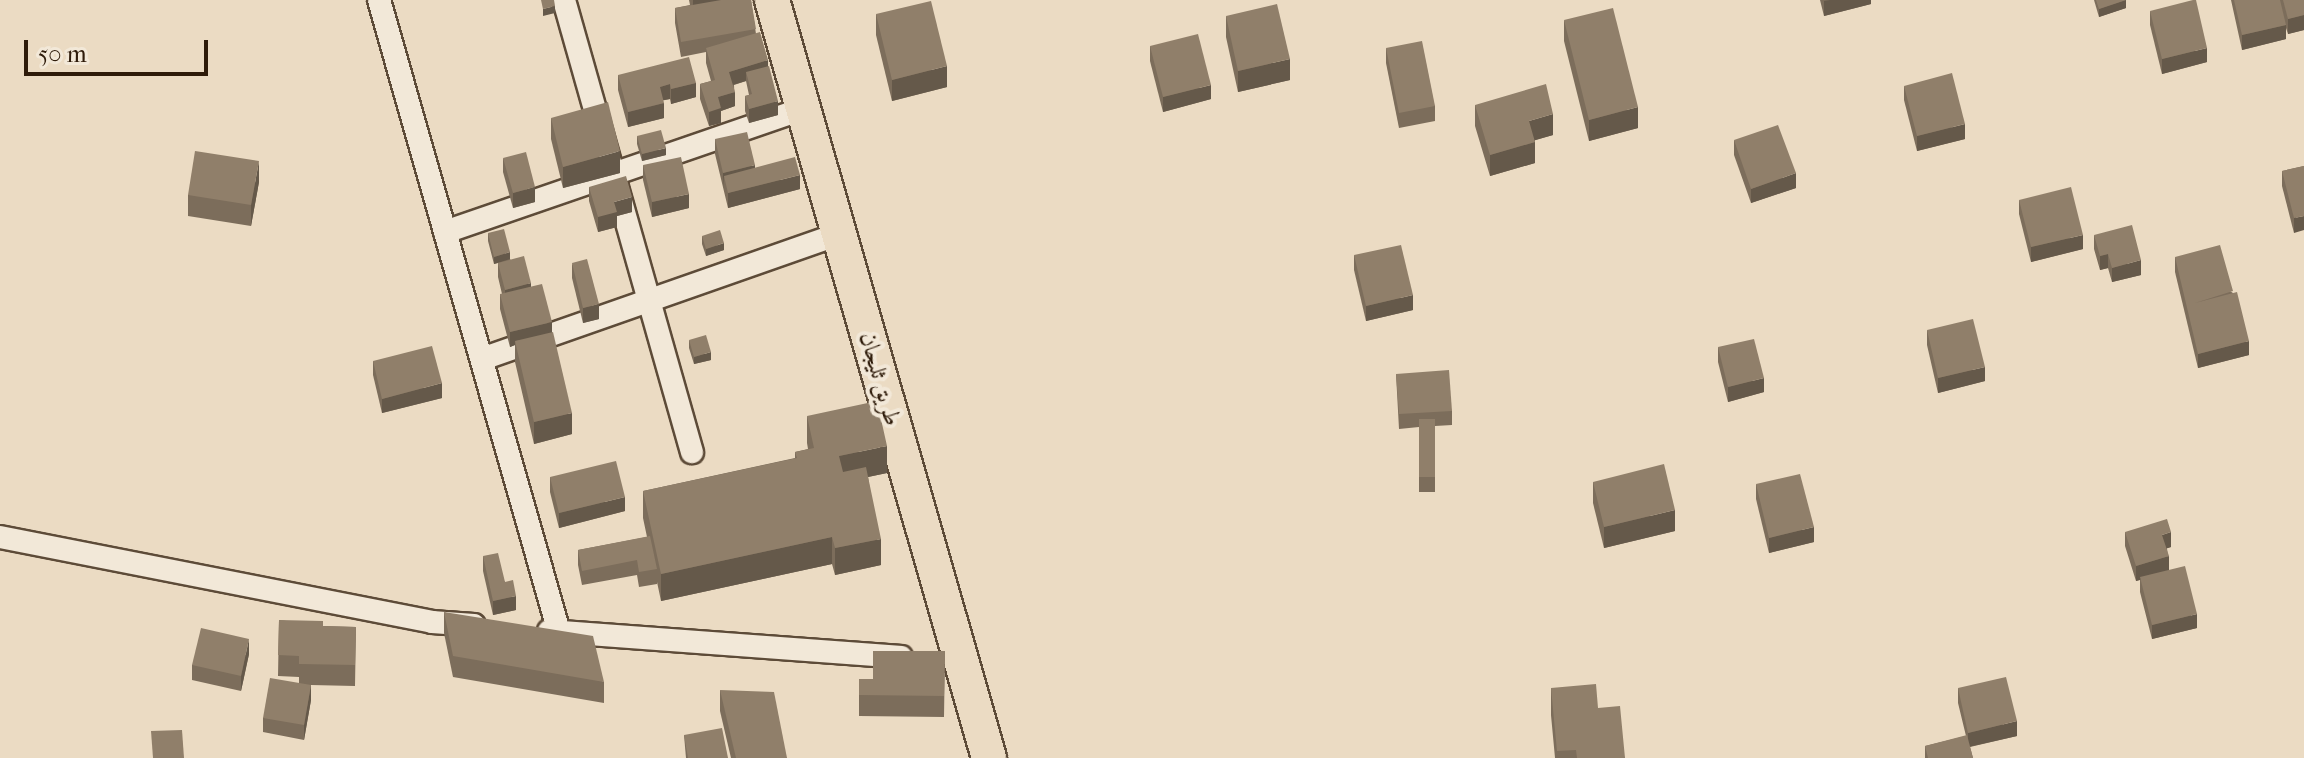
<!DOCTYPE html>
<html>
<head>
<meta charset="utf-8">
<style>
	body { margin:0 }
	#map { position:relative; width:2304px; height:758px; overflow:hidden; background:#ebdbc3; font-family:"IM FELL French Canon",Amiri,serif }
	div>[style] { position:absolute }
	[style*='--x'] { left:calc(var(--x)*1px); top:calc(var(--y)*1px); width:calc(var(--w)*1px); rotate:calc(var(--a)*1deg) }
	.roads { filter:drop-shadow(2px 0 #5d4b38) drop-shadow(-2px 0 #5d4b38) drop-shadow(0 2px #5d4b38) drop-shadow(0 -2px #5d4b38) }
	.street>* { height:22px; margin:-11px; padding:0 11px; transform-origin:11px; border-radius:11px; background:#f2e8d8 }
	.primary>* { height:34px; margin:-17px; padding:0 17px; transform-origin:17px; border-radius:17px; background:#ebdbc3 }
	.wall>* { inset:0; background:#7c6d5b }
	.shaded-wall>* { inset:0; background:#65594a }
	.building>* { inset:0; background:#907f6a }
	span { translate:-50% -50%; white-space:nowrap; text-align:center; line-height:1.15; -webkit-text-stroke:8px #f2e8d8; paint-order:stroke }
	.street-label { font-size:24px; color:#2e1b0a }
	.scale { position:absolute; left:24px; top:40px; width:184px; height:36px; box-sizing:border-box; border:4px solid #2e1b0a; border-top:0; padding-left:10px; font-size:24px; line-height:28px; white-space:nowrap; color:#2e1b0a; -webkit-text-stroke:6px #f2e8d8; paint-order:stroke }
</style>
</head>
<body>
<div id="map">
	<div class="roads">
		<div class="street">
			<div style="--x:379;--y:0;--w:657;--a:74.1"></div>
			<div style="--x:564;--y:0;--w:470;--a:74.2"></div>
			<div style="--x:445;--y:232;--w:379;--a:-19"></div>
			<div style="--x:482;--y:359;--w:377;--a:-19.3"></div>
			<div style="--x:0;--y:537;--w:440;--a:11.1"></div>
			<div style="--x:432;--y:622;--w:42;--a:4.1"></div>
			<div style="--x:549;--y:631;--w:353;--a:4.2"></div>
		</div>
		<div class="primary">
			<div style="--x:772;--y:0;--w:788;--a:74.02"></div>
		</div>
	</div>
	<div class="wall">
		<div style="clip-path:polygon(689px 0,751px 0,756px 34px,768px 67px,778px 115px,749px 123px,745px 111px,745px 96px,749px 95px,746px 81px,734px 85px,735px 106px,721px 111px,721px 123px,709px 126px,700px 99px,700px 84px,711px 81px,706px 63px,706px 52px,681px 57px,675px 23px,675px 8px,690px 5px)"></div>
		<div style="clip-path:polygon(1820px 0,1871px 0,1871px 4px,1824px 16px)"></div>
		<div style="clip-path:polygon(2094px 0,2126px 0,2126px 8px,2099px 17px)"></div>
		<div style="clip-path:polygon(2231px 0,2304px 0,2304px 30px,2288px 34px,2286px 28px,2286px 39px,2242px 50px)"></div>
		<div style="clip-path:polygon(2150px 11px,2207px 62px,2162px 74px,2150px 25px)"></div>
		<div style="clip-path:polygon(876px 14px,947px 87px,892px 101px,876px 35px)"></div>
		<div style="clip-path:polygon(1226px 16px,1290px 80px,1238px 92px,1226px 37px)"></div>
		<div style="clip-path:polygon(1564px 20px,1638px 128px,1589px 141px,1564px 41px)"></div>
		<div style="clip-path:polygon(1150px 46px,1211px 99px,1163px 112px,1150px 61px)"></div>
		<div style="clip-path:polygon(1386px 48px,1435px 106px,1435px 121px,1399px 128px,1386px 63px)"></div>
		<div style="clip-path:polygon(618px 75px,696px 83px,696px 97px,671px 104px,670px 99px,663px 100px,664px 118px,628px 127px,618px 90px)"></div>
		<div style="clip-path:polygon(1904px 86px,1965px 139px,1917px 151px,1904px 100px)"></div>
		<div style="clip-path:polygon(1475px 105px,1553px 135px,1535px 140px,1535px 163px,1490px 176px,1475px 126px)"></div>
		<div style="clip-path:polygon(551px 118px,620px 173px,563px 188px,551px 139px)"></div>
		<div style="clip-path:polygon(637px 136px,666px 155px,642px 161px,637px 144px)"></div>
		<div style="clip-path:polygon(715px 139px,755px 168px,800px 189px,728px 208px,715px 154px)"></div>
		<div style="clip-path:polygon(1734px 140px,1796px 188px,1751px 203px,1734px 155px)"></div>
		<div style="clip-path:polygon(503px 158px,535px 202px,513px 208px,503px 172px)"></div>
		<div style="clip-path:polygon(643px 165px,689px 208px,652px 217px,643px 180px)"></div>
		<div style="clip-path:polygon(2304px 166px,2294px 233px,2282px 186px,2282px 171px)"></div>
		<div style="clip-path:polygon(259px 182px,251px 226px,188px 216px,188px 195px)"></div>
		<div style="clip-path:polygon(589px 187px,632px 212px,617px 216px,617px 227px,598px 232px,589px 201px)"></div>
		<div style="clip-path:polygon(2019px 200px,2083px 249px,2031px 262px,2019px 214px)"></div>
		<div style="clip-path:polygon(488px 233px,510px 259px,531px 287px,552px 333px,572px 434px,534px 444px,515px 362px,515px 345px,510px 347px,500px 309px,500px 294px,502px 294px,498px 277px,498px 263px,494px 264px,488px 241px)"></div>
		<div style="clip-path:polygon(2094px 235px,2141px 275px,2112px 282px,2108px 268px,2100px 270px,2094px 249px)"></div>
		<div style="clip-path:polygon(702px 236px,724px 250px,706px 256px,702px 244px)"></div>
		<div style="clip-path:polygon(1354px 255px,1413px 310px,1366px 321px,1354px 270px)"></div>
		<div style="clip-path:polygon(2175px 257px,2233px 293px,2249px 355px,2198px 368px,2175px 272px)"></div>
		<div style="clip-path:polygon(572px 263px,599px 319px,583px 323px,572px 278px)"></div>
		<div style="clip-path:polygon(1927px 330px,1985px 381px,1938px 393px,1927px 345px)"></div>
		<div style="clip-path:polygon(689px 340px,711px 360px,694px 364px,689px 348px)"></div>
		<div style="clip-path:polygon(1718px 347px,1764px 392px,1728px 402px,1718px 362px)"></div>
		<div style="clip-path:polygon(373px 361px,442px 398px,382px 413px,373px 375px)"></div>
		<div style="clip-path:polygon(1396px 374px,1452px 411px,1452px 425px,1435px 426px,1435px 492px,1419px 492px,1419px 427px,1399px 429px)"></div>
		<div style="clip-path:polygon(807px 416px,887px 473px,868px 477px,881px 565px,835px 575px,832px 564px,661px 601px,657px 582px,657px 584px,639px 587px,637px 575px,582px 585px,578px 565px,578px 550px,647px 537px,643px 518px,643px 491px,795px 458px,795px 452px,808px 449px,807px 443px)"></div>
		<div style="clip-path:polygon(550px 477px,625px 511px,559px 528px,550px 492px)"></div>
		<div style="clip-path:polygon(1593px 482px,1675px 531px,1604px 548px,1593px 503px)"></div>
		<div style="clip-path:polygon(1756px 484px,1814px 542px,1769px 553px,1756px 499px)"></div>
		<div style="clip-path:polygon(2125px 532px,2171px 547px,2167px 548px,2169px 570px,2197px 628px,2152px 639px,2140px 592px,2140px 580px,2136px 581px,2125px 546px)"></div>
		<div style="clip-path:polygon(483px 556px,505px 582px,516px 610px,493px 615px,483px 571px)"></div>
		<div style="clip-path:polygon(444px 612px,604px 682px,604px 703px,453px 677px,444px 633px)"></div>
		<div style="clip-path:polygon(279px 620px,323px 626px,356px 627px,355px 686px,311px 685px,311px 700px,304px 740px,263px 732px,263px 718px,299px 683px,299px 677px,278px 676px)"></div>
		<div style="clip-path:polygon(945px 651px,944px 717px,859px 716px,859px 679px,873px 679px)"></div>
		<div style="clip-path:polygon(249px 654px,241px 691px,192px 680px,192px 665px)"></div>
		<div style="clip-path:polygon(1551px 688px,1598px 708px,1625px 758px,1555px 758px,1551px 715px)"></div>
		<div style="clip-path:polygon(1958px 688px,2017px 736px,1970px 747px,1973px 758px,1925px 758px,1925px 746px,1966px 736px,1958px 703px)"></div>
		<div style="clip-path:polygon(720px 690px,787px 758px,731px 758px,720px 711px)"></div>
		<div style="clip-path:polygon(684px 735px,728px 758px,686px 758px)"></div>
	</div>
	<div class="shaded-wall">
		<div style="clip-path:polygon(693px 0,749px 0,693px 15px)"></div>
		<div style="clip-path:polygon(1830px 0,1871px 0,1871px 4px,1824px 16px,1824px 1px)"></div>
		<div style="clip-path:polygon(2126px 0,2126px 8px,2099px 17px,2099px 9px)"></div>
		<div style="clip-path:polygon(555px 6px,555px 13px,543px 16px,543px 9px)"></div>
		<div style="clip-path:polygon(2304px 15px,2304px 30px,2288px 34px,2288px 19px)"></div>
		<div style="clip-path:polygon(2286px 25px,2286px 39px,2242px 50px,2242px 35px)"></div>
		<div style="clip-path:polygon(2207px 48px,2207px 62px,2162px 74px,2162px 59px)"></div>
		<div style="clip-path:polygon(1290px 59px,1290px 80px,1238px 92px,1238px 71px)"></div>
		<div style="clip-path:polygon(768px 60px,768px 75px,746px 72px,746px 81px,729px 86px,729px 72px)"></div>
		<div style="clip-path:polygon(947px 66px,947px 87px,892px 101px,892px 80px)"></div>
		<div style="clip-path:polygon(696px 83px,696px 97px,671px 104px,671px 89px)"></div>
		<div style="clip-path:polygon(670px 84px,670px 99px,660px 101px,660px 87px)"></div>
		<div style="clip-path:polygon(1211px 85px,1211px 99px,1163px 112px,1163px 97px)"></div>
		<div style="clip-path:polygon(735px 92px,735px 106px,721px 111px,721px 123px,709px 126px,709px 112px,718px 97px)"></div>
		<div style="clip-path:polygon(778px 101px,778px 115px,749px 123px,749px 109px)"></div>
		<div style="clip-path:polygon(664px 103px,664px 118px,628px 127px,628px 112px)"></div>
		<div style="clip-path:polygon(1638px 107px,1638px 128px,1589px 141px,1589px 120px)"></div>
		<div style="clip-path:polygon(1553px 114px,1553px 135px,1529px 142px,1529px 121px)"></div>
		<div style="clip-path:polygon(1965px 124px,1965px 139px,1917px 151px,1917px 136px)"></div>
		<div style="clip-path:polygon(1535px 142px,1535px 163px,1490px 176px,1490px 155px)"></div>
		<div style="clip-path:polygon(666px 148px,666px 155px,642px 161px,642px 154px)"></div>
		<div style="clip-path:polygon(620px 151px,620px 173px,563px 188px,563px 167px)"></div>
		<div style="clip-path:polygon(259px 161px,259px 182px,251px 226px,251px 205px)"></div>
		<div style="clip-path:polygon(755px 165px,755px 180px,724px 176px,723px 187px,723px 173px)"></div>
		<div style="clip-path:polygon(1796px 173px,1796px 188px,1751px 203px,1751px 189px)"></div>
		<div style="clip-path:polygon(800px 175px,800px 189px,728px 208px,728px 193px)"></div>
		<div style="clip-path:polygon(535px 187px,535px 202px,513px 208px,513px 193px)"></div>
		<div style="clip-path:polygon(689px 194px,689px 208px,652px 217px,652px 202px)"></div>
		<div style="clip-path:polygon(632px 197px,632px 212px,617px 216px,617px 227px,598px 232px,598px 217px,614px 202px)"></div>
		<div style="clip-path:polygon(2304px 216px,2304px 230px,2294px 233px,2294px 218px)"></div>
		<div style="clip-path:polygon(2083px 235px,2083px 249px,2031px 262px,2031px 247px)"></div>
		<div style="clip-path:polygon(724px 243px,724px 250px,706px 256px,706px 249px)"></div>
		<div style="clip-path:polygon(510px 252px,510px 259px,494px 264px,494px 257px)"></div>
		<div style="clip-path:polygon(2108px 254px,2108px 268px,2100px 270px,2100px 256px)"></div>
		<div style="clip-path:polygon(2141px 260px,2141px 275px,2112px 282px,2112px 268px)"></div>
		<div style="clip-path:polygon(531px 283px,531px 297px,505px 304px,505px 290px)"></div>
		<div style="clip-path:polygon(1413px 295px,1413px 310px,1366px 321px,1366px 306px)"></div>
		<div style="clip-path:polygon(599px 304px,599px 319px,583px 323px,583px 308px)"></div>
		<div style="clip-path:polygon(552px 322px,552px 336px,515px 341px,515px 345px,510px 347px,510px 332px)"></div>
		<div style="clip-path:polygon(2249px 341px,2249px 355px,2198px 368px,2198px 354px)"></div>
		<div style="clip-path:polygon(711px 352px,711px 360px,694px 364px,694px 357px)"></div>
		<div style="clip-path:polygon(1985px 367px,1985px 381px,1938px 393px,1938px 378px)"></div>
		<div style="clip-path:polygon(1764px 378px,1764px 392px,1728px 402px,1728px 387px)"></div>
		<div style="clip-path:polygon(442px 383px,442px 398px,382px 413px,382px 399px)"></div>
		<div style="clip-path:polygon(572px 413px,572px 434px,534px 444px,534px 422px)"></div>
		<div style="clip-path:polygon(887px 446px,887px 473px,839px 483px,839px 456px)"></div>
		<div style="clip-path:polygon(625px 497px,625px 511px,559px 528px,559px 513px)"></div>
		<div style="clip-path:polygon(1675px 510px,1675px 531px,1604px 548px,1604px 527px)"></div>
		<div style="clip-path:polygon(1814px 527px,1814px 542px,1769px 553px,1769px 538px)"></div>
		<div style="clip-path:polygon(2171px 532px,2171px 547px,2162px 550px,2162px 535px)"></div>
		<div style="clip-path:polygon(832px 537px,832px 564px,661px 601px,661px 574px)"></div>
		<div style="clip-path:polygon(881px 539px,881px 565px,835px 575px,835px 548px)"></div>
		<div style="clip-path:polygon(2169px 556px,2169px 571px,2136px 581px,2136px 566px)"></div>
		<div style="clip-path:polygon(516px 596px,516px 610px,493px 615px,493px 601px)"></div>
		<div style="clip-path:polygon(2197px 614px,2197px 628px,2152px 639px,2152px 625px)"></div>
		<div style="clip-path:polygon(249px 639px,249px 654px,241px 691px,241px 676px)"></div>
		<div style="clip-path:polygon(311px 685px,311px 700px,304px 740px,304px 725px)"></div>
		<div style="clip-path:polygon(2017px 721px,2017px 736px,1968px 747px,1968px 733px)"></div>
	</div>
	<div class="building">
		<div style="clip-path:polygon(541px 0,554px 0,555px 6px,543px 9px)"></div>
		<div style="clip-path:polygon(721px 0,751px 0,756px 29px,681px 42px,675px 8px)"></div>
		<div style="clip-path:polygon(2096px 0,2126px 0,2099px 9px)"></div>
		<div style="clip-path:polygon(2193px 0,2196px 0,2207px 48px,2162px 59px,2150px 11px)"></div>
		<div style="clip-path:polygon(2234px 0,2280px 0,2286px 25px,2242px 35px)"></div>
		<div style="clip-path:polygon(2283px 0,2304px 0,2304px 15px,2288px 19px)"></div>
		<div style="clip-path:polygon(931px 1px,947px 66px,892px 80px,876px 14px)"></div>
		<div style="clip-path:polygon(1277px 4px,1290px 59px,1238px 71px,1226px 16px)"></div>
		<div style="clip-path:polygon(1613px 8px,1638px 107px,1589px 120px,1564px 20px)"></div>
		<div style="clip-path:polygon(760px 32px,768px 60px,729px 72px,735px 92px,718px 97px,721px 108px,709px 112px,700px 84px,715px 80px,706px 48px)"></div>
		<div style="clip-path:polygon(1198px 34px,1211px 85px,1163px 97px,1150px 46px)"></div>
		<div style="clip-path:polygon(1422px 41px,1435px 106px,1399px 113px,1386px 48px)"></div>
		<div style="clip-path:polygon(689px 57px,696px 83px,671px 89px,670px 84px,660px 87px,664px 103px,628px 112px,618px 75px)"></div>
		<div style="clip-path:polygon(769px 66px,778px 101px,749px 109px,745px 96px,752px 94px,746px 72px)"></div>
		<div style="clip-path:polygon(1952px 73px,1965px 124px,1917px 136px,1904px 86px)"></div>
		<div style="clip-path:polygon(1546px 84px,1553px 114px,1529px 121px,1535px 142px,1490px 155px,1475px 105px)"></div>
		<div style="clip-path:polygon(608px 102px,620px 151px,563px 167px,551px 118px)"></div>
		<div style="clip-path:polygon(1778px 125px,1796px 173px,1751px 189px,1734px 140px)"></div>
		<div style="clip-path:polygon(661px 130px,666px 148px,642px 154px,637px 136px)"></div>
		<div style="clip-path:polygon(747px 132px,755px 165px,723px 173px,715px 139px)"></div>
		<div style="clip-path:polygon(195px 151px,259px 161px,251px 205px,188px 195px)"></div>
		<div style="clip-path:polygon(526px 152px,535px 187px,513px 193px,503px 158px)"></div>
		<div style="clip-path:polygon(681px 157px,689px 194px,652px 202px,643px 165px)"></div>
		<div style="clip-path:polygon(795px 157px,800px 175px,728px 193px,724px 176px)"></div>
		<div style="clip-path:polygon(2304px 166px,2304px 216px,2294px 218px,2282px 171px)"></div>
		<div style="clip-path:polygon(626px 176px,632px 197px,614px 202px,617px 212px,598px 217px,589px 187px)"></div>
		<div style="clip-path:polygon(2071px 187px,2083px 235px,2031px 247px,2019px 200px)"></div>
		<div style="clip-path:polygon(2132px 225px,2141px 260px,2112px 268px,2108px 254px,2100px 256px,2094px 235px)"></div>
		<div style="clip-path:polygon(504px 229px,510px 252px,494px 257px,488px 233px)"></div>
		<div style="clip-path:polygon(720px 230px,724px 243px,706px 249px,702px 236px)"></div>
		<div style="clip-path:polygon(1401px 245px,1413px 295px,1366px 306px,1354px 255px)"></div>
		<div style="clip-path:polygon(2220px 245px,2233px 291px,2195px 303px,2237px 292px,2249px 341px,2198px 354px,2175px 257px)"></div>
		<div style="clip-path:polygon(524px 256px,531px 283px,505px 290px,498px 263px)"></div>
		<div style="clip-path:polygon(587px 259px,599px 304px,583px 308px,572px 263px)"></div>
		<div style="clip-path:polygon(542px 284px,552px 322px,510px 332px,500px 294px)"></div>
		<div style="clip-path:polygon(1973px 319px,1985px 367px,1938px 378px,1927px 330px)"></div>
		<div style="clip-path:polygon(553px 332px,572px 413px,534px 422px,515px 341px)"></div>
		<div style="clip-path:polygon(706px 335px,711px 352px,694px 357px,689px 340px)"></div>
		<div style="clip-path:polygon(1754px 339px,1764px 378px,1728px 387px,1718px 347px)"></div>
		<div style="clip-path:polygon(432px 346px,442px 383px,382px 399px,373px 361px)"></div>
		<div style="clip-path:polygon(1449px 370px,1452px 411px,1399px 414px,1396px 374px)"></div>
		<div style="clip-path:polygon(877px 401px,887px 446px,839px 456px,843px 472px,866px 467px,881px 539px,835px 548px,832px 537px,661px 574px,643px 491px,797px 458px,795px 452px,814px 448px,807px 416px)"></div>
		<div style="clip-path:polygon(1419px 419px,1435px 419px,1435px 477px,1419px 477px)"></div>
		<div style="clip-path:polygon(616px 461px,625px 497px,559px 513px,550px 477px)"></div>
		<div style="clip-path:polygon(1664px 464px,1675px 510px,1604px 527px,1593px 482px)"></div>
		<div style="clip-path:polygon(1800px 474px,1814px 527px,1769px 538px,1756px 484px)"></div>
		<div style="clip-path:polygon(2167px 519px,2171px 532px,2162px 535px,2169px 556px,2136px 566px,2125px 532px)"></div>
		<div style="clip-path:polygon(650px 536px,657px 569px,639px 572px,637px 560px,582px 571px,578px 550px)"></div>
		<div style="clip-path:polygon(498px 553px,505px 582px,513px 580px,516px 596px,493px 601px,483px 556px)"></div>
		<div style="clip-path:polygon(2185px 566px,2197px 614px,2152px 625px,2140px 577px)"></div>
		<div style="clip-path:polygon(444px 612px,593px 636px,604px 682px,453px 656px)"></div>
		<div style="clip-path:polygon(279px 620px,323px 621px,323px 626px,356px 627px,355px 665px,299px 664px,299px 656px,278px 655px)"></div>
		<div style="clip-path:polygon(201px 628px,249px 639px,241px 676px,192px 665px)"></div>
		<div style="clip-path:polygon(873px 651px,945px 651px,944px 696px,859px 695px,859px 679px,873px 679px)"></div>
		<div style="clip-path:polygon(2006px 677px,2017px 721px,1968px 733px,1958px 688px)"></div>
		<div style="clip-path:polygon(270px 678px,311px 685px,304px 725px,263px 718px)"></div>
		<div style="clip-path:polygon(1596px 684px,1598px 708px,1620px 706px,1625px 758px,1577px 758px,1576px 750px,1557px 751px,1551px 688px)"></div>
		<div style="clip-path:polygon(720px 690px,774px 692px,787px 758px,736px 758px)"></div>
		<div style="clip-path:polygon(722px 728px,728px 758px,688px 758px,684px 735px)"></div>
		<div style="clip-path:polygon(182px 730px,184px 758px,153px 758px,151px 731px)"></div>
		<div style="clip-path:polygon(1967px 735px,1973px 758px,1928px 758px,1925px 746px)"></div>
	</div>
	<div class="street-label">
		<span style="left:880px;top:379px;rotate:74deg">طريق ثليجان</span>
	</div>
	<div class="scale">50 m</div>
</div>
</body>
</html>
